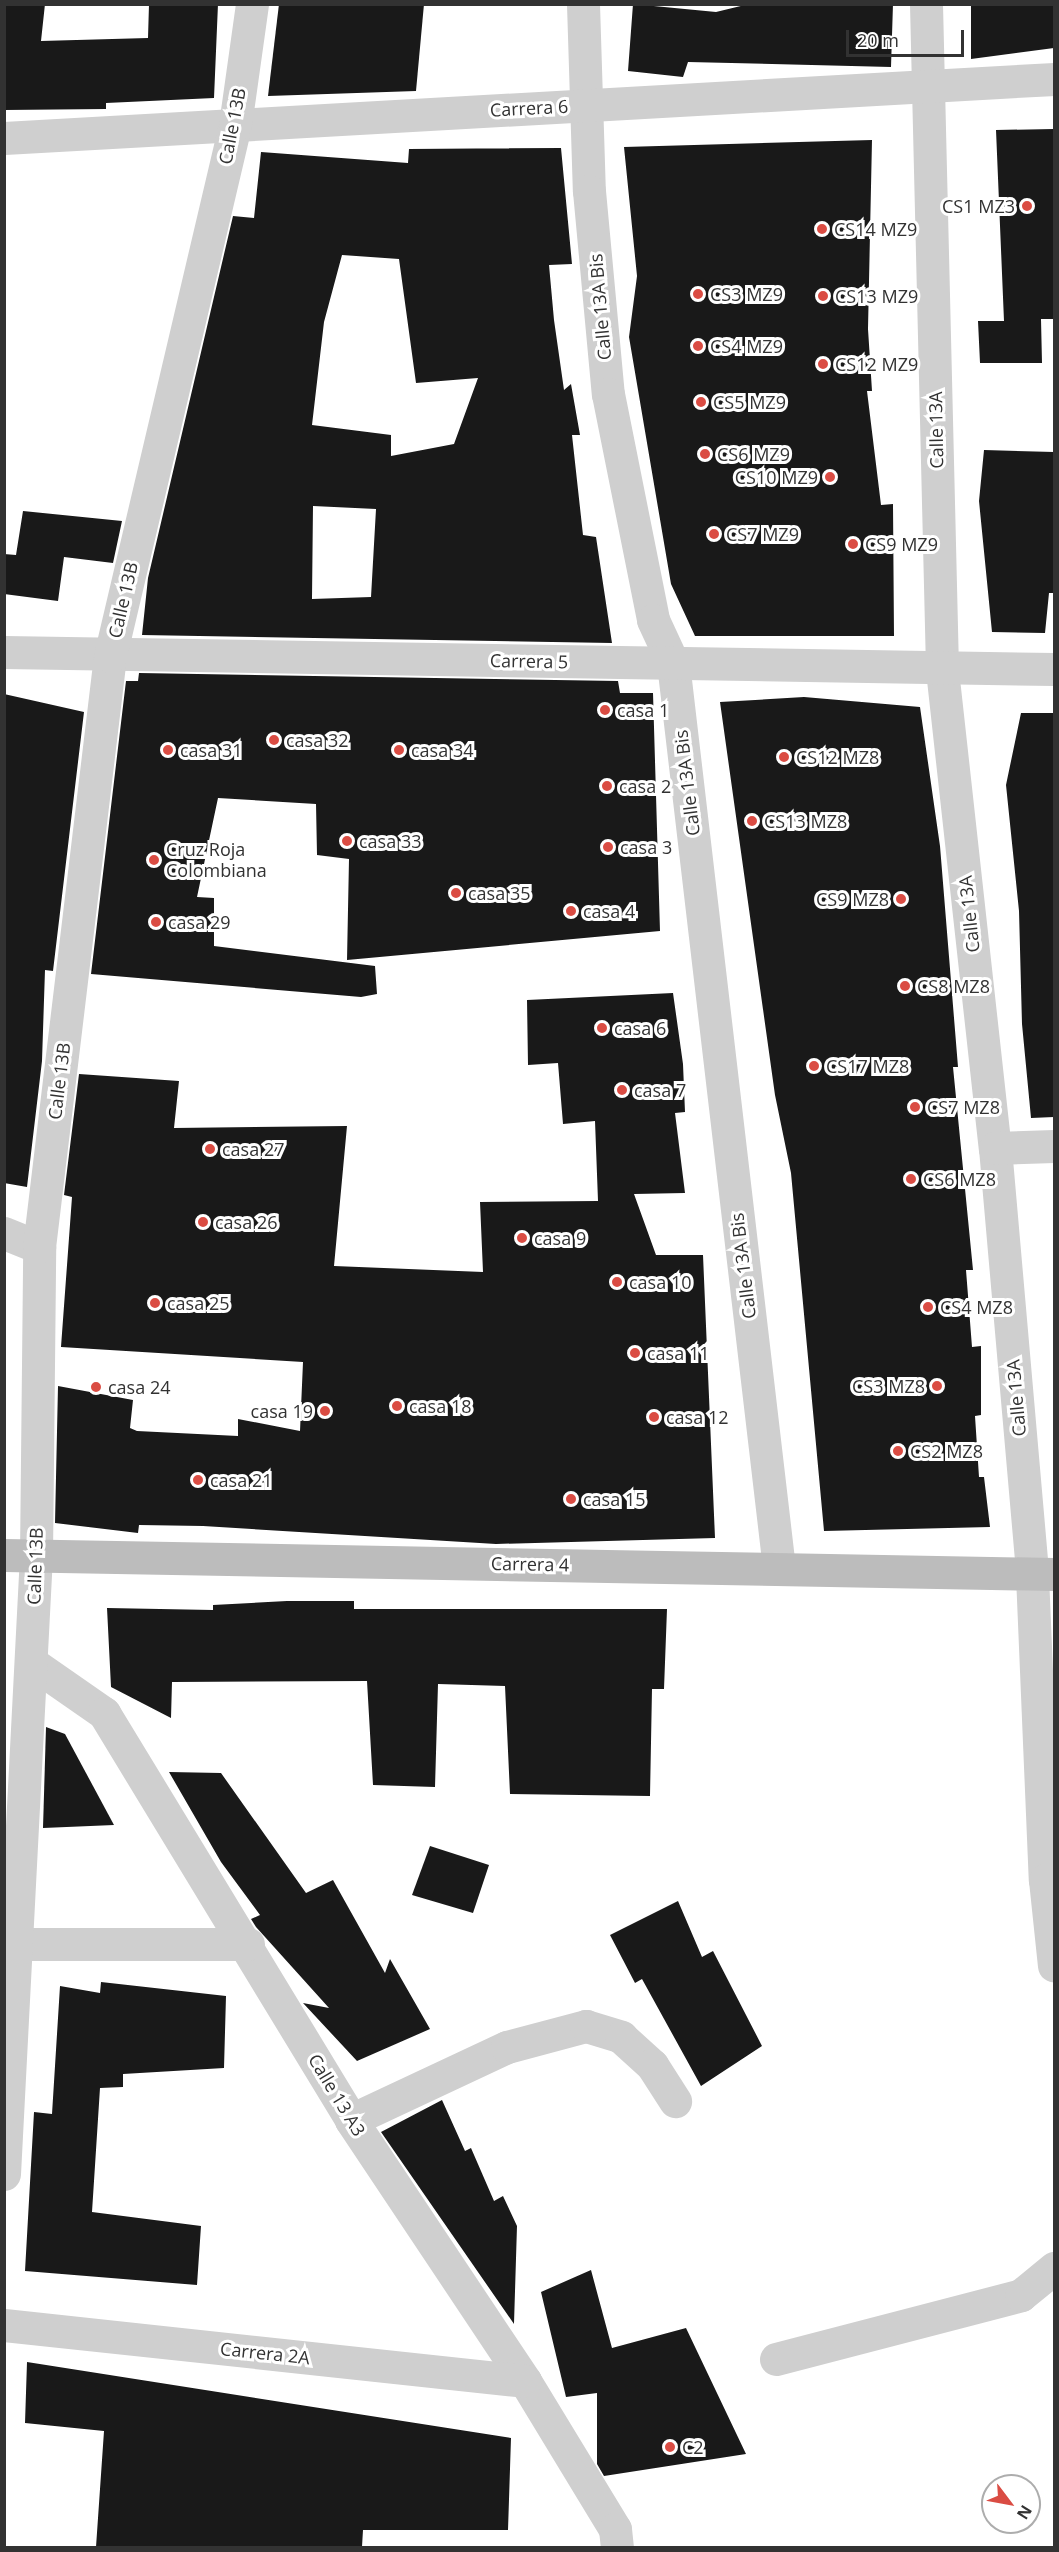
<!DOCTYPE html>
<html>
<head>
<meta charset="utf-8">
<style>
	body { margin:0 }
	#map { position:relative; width:1059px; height:2552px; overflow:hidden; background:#fff; font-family:"Open Sans",sans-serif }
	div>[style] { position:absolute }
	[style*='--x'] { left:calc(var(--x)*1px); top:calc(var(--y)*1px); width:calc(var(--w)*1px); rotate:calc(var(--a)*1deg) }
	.building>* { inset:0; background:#191919 }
	.street>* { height:33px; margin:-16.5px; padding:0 16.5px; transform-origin:16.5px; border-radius:16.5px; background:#cfcfcf }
	.secondary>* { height:33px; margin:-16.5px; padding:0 16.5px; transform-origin:16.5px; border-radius:16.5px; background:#bcbcbc }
	.dots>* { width:16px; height:16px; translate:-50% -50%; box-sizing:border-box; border:3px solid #fff; border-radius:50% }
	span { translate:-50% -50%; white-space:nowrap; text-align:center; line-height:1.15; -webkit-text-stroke:6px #fff; paint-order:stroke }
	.street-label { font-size:18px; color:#323232 }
	.poi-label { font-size:18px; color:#323232 }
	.right { translate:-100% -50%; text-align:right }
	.left { translate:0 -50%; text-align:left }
	.frame { position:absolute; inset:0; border:6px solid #323232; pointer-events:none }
	.north { position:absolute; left:981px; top:2474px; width:60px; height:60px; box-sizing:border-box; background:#fff; border:2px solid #adadad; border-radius:50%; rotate:122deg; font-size:16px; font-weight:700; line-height:24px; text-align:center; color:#323232 }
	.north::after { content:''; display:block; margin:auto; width:21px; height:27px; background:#da4c43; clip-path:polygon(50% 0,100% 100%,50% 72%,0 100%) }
	.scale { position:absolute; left:846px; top:30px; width:118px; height:27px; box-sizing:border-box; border:3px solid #323232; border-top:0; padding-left:8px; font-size:18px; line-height:21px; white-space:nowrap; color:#323232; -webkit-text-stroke:4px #fff; paint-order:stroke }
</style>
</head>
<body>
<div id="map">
	<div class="building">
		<div style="clip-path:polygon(4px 4px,45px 4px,41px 41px,148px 38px,149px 4px,218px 4px,214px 98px,106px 103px,106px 109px,4px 110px)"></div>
		<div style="clip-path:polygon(279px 4px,424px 4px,416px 91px,268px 96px)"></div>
		<div style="clip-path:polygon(633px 4px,716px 12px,749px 4px,893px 4px,891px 67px,688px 62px,683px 77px,628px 71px)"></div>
		<div style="clip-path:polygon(971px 4px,1054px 4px,1054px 48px,971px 59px)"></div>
		<div style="clip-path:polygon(1054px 129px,1054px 319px,1041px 319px,1042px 363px,980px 363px,978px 321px,1004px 321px,996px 130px)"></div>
		<div style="clip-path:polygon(872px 140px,868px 329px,872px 391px,867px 391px,881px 505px,893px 504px,894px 636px,695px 636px,671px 584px,629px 337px,637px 276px,624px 147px)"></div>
		<div style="clip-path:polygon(evenodd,561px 148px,572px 264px,549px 265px,554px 320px,564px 390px,571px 384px,580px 435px,572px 435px,583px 535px,596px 537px,612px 643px,142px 635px,148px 578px,233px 216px,254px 218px,261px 152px,408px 163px,409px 149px,561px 148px,342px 255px,399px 259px,416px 383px,478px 378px,454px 444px,391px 456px,391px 435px,312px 425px,324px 322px,342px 255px,561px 148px,313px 506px,376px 509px,371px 597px,312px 599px,313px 506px)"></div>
		<div style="clip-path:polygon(984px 450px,1054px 452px,1054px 593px,1049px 593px,1045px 633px,992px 632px,979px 501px)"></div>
		<div style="clip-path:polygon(23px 511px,122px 521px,113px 563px,64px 557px,58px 601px,4px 594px,4px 554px,16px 555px)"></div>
		<div style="clip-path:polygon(139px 673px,618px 681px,620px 693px,653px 693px,660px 931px,347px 960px,349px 859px,317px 855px,316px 804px,218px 798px,197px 897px,214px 898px,214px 946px,375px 966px,377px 994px,361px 997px,91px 974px,126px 681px,138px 681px)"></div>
		<div style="clip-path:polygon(4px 694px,84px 712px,53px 971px,45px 970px,42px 1061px,27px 1187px,4px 1183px)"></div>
		<div style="clip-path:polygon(804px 697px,920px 707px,940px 846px,958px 1067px,953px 1067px,973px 1270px,966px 1270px,972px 1347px,981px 1346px,981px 1415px,975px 1416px,979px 1477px,984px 1477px,990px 1527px,824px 1531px,791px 1173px,775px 1095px,720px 702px)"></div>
		<div style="clip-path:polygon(1021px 713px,1054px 713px,1054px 1117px,1031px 1118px,1022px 1024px,1019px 911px,1006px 785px)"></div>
		<div style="clip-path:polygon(673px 993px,683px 1064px,685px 1112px,675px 1113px,685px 1193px,634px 1194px,656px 1255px,703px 1255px,715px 1538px,496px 1544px,203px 1526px,139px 1525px,138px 1533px,55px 1523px,58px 1386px,133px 1400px,130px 1428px,137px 1431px,238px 1436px,238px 1419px,300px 1431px,303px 1362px,61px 1347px,72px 1197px,64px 1195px,79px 1074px,179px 1081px,174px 1128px,347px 1126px,334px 1266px,483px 1272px,480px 1202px,598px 1201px,595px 1121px,563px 1124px,558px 1063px,528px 1065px,527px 1000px)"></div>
		<div style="clip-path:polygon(287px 1601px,354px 1601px,354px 1609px,667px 1609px,664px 1689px,652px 1689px,650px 1796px,510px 1794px,505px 1686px,438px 1684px,435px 1787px,373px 1785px,367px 1681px,172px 1682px,171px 1718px,111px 1687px,107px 1608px,213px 1610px,213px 1605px)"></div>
		<div style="clip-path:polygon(46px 1727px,65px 1734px,114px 1825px,43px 1828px)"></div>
		<div style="clip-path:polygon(169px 1772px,221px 1773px,306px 1893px,333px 1880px,385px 1973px,390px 1959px,430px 2029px,357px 2061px,303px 2003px,329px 2008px,256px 1927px,251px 1919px,260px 1915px,221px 1862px)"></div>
		<div style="clip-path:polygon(430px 1846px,489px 1865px,473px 1913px,412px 1895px)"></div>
		<div style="clip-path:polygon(678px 1901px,702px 1957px,713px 1951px,762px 2046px,701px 2086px,642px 1979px,635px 1983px,610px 1935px)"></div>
		<div style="clip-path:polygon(101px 1982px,226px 1996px,224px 2068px,123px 2074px,123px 2087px,100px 2088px,92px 2212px,201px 2226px,197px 2285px,25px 2271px,34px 2112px,52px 2114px,60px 1986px,100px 1993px)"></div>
		<div style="clip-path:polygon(442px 2100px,465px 2151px,471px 2148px,494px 2201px,503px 2196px,517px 2226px,514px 2324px,381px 2132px)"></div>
		<div style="clip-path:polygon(591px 2270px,612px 2348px,686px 2328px,746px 2454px,604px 2476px,597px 2464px,597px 2393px,566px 2397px,541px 2292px)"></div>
		<div style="clip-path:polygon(27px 2362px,511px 2438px,508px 2530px,363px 2530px,362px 2547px,96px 2547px,104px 2431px,25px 2423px)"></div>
	</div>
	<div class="street">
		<div style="--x:583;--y:4;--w:187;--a:88.2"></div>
		<div style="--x:589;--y:191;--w:204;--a:84.7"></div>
		<div style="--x:608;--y:394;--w:230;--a:78.7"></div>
		<div style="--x:653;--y:620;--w:47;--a:65.1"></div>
		<div style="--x:673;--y:663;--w:911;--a:83.32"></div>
		<div style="--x:926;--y:4;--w:666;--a:88.62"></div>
		<div style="--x:942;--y:670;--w:481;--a:83.7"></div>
		<div style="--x:995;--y:1148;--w:429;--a:85"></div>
		<div style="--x:1032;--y:1575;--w:305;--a:87.6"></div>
		<div style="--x:1045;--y:1880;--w:86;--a:84"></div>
		<div style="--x:4;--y:138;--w:1052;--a:-3.22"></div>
		<div style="--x:4;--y:652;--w:1050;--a:0.93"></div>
		<div style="--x:995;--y:1148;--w:59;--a:-1.9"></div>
		<div style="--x:4;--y:1233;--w:38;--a:22"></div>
		<div style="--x:32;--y:1663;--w:88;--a:34.8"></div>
		<div style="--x:104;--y:1713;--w:476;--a:58.7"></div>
		<div style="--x:351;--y:2120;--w:314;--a:56.3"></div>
		<div style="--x:525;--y:2381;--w:173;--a:58.7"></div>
		<div style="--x:615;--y:2529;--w:19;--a:84"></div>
		<div style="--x:20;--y:1944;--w:228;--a:0"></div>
		<div style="--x:351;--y:2120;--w:172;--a:-25.1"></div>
		<div style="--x:507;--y:2047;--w:82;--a:-14.9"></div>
		<div style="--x:586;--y:2026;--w:37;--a:17"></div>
		<div style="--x:621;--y:2037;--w:42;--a:42.1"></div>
		<div style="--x:652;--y:2065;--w:43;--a:57.4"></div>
		<div style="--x:4;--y:2174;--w:619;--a:-87.04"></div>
		<div style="--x:36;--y:1556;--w:309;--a:-89.4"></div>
		<div style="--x:39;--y:1247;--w:595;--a:-83.15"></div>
		<div style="--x:110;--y:656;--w:546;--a:-76.75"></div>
		<div style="--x:235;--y:125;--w:122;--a:-82"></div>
		<div style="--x:4;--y:2325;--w:524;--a:6.13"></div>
		<div style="--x:776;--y:2359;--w:253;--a:-14.6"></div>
		<div style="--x:1021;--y:2295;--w:43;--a:-39.3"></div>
	</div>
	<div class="secondary">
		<div style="--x:4;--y:1555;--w:1050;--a:1.04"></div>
	</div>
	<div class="dots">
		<div style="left:1027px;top:206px;background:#da4c43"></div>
		<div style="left:822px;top:229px;background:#da4c43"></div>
		<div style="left:698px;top:294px;background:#da4c43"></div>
		<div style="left:823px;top:296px;background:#da4c43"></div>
		<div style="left:698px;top:346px;background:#da4c43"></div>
		<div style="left:823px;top:364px;background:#da4c43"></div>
		<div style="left:701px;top:402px;background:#da4c43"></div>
		<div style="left:705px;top:454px;background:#da4c43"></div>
		<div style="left:830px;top:477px;background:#da4c43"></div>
		<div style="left:714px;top:534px;background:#da4c43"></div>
		<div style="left:853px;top:544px;background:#da4c43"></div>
		<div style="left:605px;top:710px;background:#da4c43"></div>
		<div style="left:274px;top:740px;background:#da4c43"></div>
		<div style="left:168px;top:750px;background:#da4c43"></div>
		<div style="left:399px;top:750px;background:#da4c43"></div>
		<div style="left:784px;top:757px;background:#da4c43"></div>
		<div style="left:607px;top:786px;background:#da4c43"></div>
		<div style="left:752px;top:821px;background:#da4c43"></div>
		<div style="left:347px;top:841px;background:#da4c43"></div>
		<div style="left:608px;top:847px;background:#da4c43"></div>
		<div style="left:154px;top:860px;background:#da4c43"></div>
		<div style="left:456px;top:893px;background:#da4c43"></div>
		<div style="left:901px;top:899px;background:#da4c43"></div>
		<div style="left:571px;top:911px;background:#da4c43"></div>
		<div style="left:156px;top:922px;background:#da4c43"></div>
		<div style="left:905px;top:986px;background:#da4c43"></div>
		<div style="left:602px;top:1028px;background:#da4c43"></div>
		<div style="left:814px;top:1066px;background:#da4c43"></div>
		<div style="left:622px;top:1090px;background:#da4c43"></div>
		<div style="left:915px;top:1107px;background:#da4c43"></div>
		<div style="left:210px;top:1149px;background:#da4c43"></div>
		<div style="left:911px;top:1179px;background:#da4c43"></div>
		<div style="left:203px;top:1222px;background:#da4c43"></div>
		<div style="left:522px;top:1238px;background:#da4c43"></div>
		<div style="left:617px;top:1282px;background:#da4c43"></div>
		<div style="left:155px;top:1303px;background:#da4c43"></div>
		<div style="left:928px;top:1307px;background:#da4c43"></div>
		<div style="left:635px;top:1353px;background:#da4c43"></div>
		<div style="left:937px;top:1386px;background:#da4c43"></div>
		<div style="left:96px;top:1387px;background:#da4c43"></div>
		<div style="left:397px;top:1406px;background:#da4c43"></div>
		<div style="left:325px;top:1411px;background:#da4c43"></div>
		<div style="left:654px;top:1417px;background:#da4c43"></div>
		<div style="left:898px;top:1451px;background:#da4c43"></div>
		<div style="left:198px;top:1480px;background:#da4c43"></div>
		<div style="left:571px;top:1499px;background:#da4c43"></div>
		<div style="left:670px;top:2447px;background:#da4c43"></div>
	</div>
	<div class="street-label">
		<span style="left:529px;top:108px;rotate:-3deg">Carrera 6</span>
		<span style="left:232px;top:126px;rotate:-79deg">Calle 13B</span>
		<span style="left:600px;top:307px;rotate:-95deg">Calle 13A Bis</span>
		<span style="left:936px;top:430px;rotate:-91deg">Calle 13A</span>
		<span style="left:123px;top:600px;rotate:-77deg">Calle 13B</span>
		<span style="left:529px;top:661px;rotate:1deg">Carrera 5</span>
		<span style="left:687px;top:783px;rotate:-97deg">Calle 13A Bis</span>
		<span style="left:969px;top:914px;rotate:-96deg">Calle 13A</span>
		<span style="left:59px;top:1081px;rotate:-83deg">Calle 13B</span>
		<span style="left:743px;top:1266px;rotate:-97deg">Calle 13A Bis</span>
		<span style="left:1016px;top:1398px;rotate:-95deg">Calle 13A</span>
		<span style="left:530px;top:1564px;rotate:1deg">Carrera 4</span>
		<span style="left:35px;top:1566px;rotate:-88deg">Calle 13B</span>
		<span style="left:337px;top:2095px;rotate:59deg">Calle 13 A3</span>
		<span style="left:265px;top:2353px;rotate:6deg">Carrera 2A</span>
	</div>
	<div class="poi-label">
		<span class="right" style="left:1015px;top:206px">CS1 MZ3</span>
		<span class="left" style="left:834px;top:229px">CS14 MZ9</span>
		<span class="left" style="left:710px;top:294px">CS3 MZ9</span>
		<span class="left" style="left:835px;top:296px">CS13 MZ9</span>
		<span class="left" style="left:710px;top:346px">CS4 MZ9</span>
		<span class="left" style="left:835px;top:364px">CS12 MZ9</span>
		<span class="left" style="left:713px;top:402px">CS5 MZ9</span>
		<span class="left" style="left:717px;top:454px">CS6 MZ9</span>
		<span class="right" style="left:818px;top:477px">CS10 MZ9</span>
		<span class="left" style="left:726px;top:534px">CS7 MZ9</span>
		<span class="left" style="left:865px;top:544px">CS9 MZ9</span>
		<span class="left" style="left:617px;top:710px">casa 1</span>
		<span class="left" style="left:286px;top:740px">casa 32</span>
		<span class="left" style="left:180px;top:750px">casa 31</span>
		<span class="left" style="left:411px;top:750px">casa 34</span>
		<span class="left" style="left:796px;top:757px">CS12 MZ8</span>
		<span class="left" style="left:619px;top:786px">casa 2</span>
		<span class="left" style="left:764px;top:821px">CS13 MZ8</span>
		<span class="left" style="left:359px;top:841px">casa 33</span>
		<span class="left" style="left:620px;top:847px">casa 3</span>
		<span class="left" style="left:166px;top:860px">Cruz Roja<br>Colombiana</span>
		<span class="left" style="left:468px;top:893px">casa 35</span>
		<span class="right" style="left:889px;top:899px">CS9 MZ8</span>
		<span class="left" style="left:583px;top:911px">casa 4</span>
		<span class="left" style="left:168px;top:922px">casa 29</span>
		<span class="left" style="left:917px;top:986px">CS8 MZ8</span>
		<span class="left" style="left:614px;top:1028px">casa 6</span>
		<span class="left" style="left:826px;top:1066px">CS17 MZ8</span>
		<span class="left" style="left:634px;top:1090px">casa 7</span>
		<span class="left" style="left:927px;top:1107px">CS7 MZ8</span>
		<span class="left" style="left:222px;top:1149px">casa 27</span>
		<span class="left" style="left:923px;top:1179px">CS6 MZ8</span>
		<span class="left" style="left:215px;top:1222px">casa 26</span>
		<span class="left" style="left:534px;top:1238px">casa 9</span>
		<span class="left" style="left:629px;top:1282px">casa 10</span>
		<span class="left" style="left:167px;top:1303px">casa 25</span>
		<span class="left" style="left:940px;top:1307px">CS4 MZ8</span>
		<span class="left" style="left:647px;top:1353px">casa 11</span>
		<span class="right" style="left:925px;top:1386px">CS3 MZ8</span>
		<span class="left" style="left:108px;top:1387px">casa 24</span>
		<span class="left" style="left:409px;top:1406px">casa 18</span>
		<span class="right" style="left:313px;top:1411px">casa 19</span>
		<span class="left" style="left:666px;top:1417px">casa 12</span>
		<span class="left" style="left:910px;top:1451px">CS2 MZ8</span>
		<span class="left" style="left:210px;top:1480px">casa 21</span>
		<span class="left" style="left:583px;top:1499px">casa 15</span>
		<span class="left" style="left:682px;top:2447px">C2</span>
	</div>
	<div class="frame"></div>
	<div class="north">N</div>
	<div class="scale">20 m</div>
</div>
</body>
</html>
